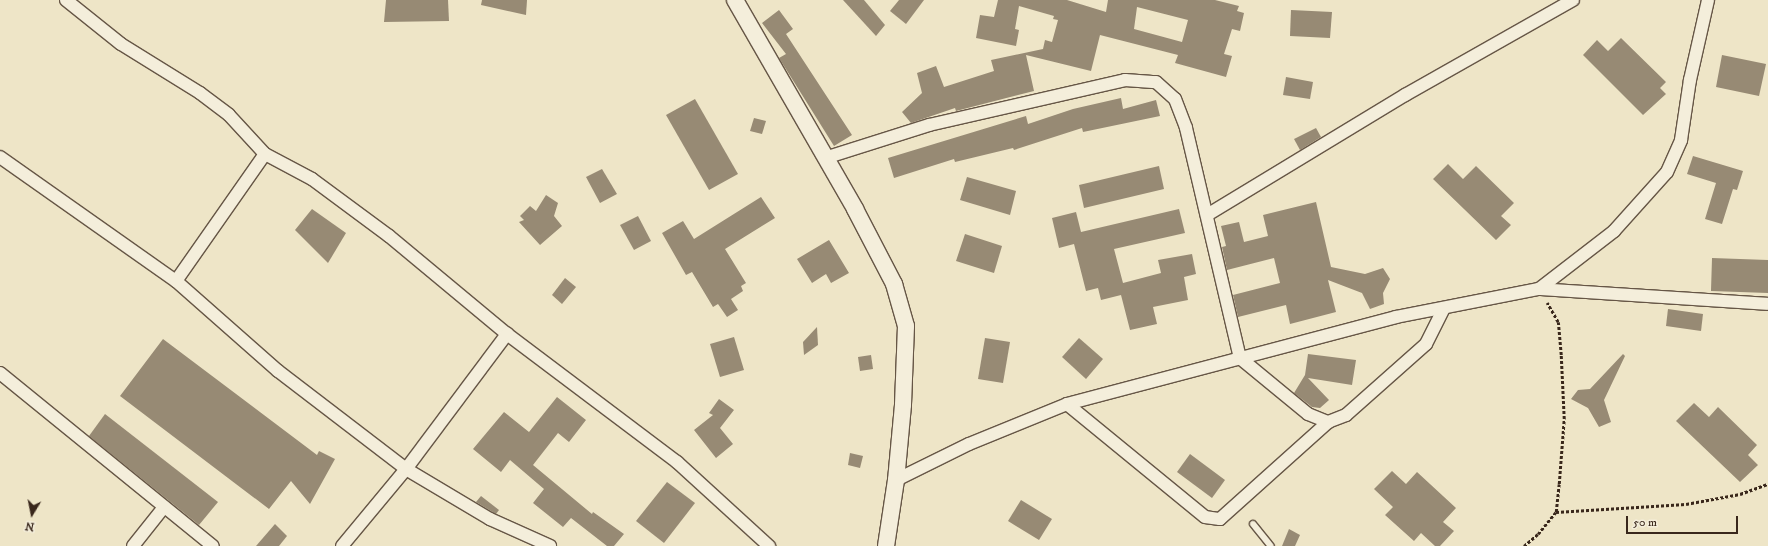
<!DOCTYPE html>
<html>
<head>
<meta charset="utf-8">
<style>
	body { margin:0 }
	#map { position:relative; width:1768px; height:546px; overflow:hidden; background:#eee5c7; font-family:"IM FELL DW Pica",serif }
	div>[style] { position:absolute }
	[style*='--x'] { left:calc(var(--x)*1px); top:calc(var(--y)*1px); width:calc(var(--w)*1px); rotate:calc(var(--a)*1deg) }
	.building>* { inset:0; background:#978a74 }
	.path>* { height:2.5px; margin-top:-1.25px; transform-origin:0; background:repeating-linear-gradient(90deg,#39271b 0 3px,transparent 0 5px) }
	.roads { filter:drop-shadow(1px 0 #665646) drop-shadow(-1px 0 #665646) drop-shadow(0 1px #665646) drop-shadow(0 -1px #665646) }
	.service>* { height:6px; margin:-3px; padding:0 3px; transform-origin:3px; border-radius:3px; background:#f4eedb }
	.minor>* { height:12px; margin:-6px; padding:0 6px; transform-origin:6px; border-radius:6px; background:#f4eedb }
	.tertiary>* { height:16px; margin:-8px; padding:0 8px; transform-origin:8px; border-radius:8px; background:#f4eedb }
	span { translate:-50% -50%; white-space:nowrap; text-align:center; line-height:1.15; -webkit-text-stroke:4px #f4eedb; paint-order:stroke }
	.north { position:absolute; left:12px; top:494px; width:40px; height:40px; -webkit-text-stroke:3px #f4eedb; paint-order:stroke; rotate:190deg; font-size:11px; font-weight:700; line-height:16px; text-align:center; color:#39271b }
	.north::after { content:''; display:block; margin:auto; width:14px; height:18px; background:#39271b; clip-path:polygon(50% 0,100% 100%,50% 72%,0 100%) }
	.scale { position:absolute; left:1626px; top:516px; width:112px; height:18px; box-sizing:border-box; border:2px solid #39271b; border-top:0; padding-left:5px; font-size:12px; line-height:14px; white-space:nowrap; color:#39271b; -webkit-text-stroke:3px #f4eedb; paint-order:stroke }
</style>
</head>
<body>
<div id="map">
	<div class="building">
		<div style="clip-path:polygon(386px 0,448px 0,449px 21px,384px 22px)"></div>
		<div style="clip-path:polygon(482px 0,527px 0,526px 15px,481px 5px)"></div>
		<div style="clip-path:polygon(843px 0,864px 0,885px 25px,876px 36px)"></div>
		<div style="clip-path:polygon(899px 0,924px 0,906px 24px,890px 11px)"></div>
		<div style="clip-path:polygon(evenodd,998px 0,1067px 0,1106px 12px,1108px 0,1215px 0,1239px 6px,1237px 11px,1244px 13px,1240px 31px,1232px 29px,1224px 54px,1232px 56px,1226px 77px,1175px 63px,1178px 55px,1100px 35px,1091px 71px,1026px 55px,1034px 91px,956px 111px,955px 108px,911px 123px,902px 112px,922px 93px,917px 73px,936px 66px,944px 87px,994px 71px,991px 60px,1043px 49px,1045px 40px,1052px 42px,1058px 20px,1053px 19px,1054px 16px,1019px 6px,1015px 29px,1019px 30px,1016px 46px,976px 38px,980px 15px,994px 17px,998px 0,1137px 7px,1188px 20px,1182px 42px,1134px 29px,1137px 7px)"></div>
		<div style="clip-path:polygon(779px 10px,793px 29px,786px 34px,852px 135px,834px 146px,779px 58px,786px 54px,762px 23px)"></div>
		<div style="clip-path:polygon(1291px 10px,1332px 12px,1330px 38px,1290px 36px)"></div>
		<div style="clip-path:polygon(1621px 38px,1666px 82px,1660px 88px,1666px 94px,1643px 115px,1583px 55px,1597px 40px,1608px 51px)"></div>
		<div style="clip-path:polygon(1722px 55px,1766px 64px,1759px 96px,1716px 87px)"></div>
		<div style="clip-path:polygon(1286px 77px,1313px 82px,1310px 99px,1283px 95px)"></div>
		<div style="clip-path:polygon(1121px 98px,1123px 109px,1156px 100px,1160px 116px,1083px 132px,1082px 128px,1014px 150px,1013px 148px,955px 162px,954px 159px,894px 178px,888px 158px,1026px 116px,1028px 124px,1073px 109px)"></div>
		<div style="clip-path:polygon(695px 99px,738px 174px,709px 190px,666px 115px)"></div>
		<div style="clip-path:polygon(754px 118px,766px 121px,762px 134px,750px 131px)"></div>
		<div style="clip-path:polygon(1316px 128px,1321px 137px,1300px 150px,1294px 139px)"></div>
		<div style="clip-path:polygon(1693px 156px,1743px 171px,1737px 190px,1733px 189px,1722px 224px,1705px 219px,1716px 183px,1687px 174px)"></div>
		<div style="clip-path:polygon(1448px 164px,1463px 179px,1476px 166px,1514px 203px,1501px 216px,1511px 225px,1496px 240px,1433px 179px)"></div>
		<div style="clip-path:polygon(1159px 166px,1164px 189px,1084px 208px,1079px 185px)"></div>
		<div style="clip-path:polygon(602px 169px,617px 194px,600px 203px,586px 177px)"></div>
		<div style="clip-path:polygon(967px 177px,1016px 191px,1010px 215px,960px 200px)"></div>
		<div style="clip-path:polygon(546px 195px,558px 203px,554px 216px,562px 226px,540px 245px,519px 222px,524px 220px,520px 216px,530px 206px,536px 211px)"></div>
		<div style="clip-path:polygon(761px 197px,775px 218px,725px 249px,746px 283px,741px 286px,743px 291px,731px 299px,738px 310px,727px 317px,718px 304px,713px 307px,692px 272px,686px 275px,662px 233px,683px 221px,694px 239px)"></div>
		<div style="clip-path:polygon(1316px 202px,1331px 267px,1365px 274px,1383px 268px,1390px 279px,1383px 293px,1384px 304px,1370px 309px,1362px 293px,1328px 280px,1336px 312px,1290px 324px,1286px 305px,1238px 317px,1233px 295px,1280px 283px,1274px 258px,1227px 270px,1222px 247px,1226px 246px,1221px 226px,1239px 222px,1244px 242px,1268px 236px,1263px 215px)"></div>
		<div style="clip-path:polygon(312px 209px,346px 233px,328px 263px,295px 230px)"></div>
		<div style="clip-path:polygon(1179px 209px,1185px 233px,1114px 249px,1123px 283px,1161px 273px,1158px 260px,1192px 254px,1196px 274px,1184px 277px,1188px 300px,1153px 307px,1157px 324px,1130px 330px,1121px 295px,1101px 300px,1098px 288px,1086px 291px,1074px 244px,1059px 248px,1052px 218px,1076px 212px,1081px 232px)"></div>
		<div style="clip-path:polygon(638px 216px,651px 241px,634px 250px,620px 225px)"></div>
		<div style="clip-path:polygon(965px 234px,1002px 246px,994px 273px,956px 261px)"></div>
		<div style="clip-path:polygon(829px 240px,849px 273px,831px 283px,826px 274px,812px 283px,797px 259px)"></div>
		<div style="clip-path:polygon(1712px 258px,1768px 260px,1768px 293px,1711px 291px)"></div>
		<div style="clip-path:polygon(565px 278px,576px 287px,562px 304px,552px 295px)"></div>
		<div style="clip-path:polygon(1668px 309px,1703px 314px,1701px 331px,1666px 326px)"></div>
		<div style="clip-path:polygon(817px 327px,818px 345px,804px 355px,803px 342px)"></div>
		<div style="clip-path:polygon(734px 337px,744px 370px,720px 377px,710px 344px)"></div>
		<div style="clip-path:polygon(985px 338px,1010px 342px,1003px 383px,978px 379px)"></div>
		<div style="clip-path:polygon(1079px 338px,1103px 359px,1086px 379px,1062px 357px)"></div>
		<div style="clip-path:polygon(163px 339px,317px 455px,319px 451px,335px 459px,310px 504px,291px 481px,269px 509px,120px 396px)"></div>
		<div style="clip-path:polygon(1308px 354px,1356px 360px,1352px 385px,1308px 378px,1329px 400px,1320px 408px,1312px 407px,1294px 393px,1305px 375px)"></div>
		<div style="clip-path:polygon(1623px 354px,1625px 356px,1604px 400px,1611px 422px,1599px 427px,1588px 408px,1571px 399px,1578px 390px,1590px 389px)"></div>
		<div style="clip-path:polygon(871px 355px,873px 369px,860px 371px,858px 357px)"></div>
		<div style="clip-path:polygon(557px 397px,586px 420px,569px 442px,558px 433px,533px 465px,592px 514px,593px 512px,624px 534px,614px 546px,607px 546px,571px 518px,563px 527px,533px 503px,544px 489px,510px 460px,501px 472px,473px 449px,504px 412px,529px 432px)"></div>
		<div style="clip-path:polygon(719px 399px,734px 410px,720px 428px,733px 444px,716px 458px,694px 430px,713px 415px,709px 413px)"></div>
		<div style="clip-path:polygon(1694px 403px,1709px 417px,1718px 407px,1757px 445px,1748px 455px,1758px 465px,1740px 482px,1676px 421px)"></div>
		<div style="clip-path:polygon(105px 414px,218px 502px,199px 525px,89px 436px)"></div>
		<div style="clip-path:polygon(850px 453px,863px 456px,860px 468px,848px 465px)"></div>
		<div style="clip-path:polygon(1190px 454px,1225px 480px,1212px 498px,1177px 472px)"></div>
		<div style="clip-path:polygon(1392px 471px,1406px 484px,1417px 472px,1456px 508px,1443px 522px,1454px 531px,1440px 546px,1435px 546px,1421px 533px,1414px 541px,1385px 515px,1393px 507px,1374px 489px)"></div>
		<div style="clip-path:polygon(667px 482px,695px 503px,664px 543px,636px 521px)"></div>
		<div style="clip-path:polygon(481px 496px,499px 510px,496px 514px,476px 502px)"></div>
		<div style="clip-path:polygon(1021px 500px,1052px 519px,1039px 540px,1008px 521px)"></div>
		<div style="clip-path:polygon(275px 524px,287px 536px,279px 546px,256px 546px)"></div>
		<div style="clip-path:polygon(1289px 529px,1300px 535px,1295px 546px,1282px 546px)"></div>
	</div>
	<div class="path">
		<div style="--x:1556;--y:512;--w:130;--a:-3.5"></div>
		<div style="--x:1686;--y:504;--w:55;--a:-10.5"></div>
		<div style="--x:1740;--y:494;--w:30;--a:-20"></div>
		<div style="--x:1524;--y:546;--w:18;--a:-41"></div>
		<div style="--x:1538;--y:534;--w:28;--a:-51"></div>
		<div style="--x:1556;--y:512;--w:28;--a:-84"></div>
		<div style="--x:1559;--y:484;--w:65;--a:-85.6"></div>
		<div style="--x:1564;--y:419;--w:64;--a:-92.7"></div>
		<div style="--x:1561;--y:355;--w:33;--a:-95"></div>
		<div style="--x:1558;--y:322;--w:22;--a:-120"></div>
	</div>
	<div class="roads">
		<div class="service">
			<div style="--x:1253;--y:524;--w:28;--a:51"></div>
		</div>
		<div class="minor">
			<div style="--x:66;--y:0;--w:70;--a:38.7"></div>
			<div style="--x:121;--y:44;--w:93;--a:31.8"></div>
			<div style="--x:200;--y:93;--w:36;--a:37"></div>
			<div style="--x:229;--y:115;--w:53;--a:47.3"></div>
			<div style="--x:265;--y:154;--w:53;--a:28"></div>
			<div style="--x:312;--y:179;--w:96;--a:36.5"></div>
			<div style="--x:389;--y:236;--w:153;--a:39.7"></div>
			<div style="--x:507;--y:334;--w:213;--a:37"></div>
			<div style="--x:677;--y:462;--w:125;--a:42.4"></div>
			<div style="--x:0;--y:157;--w:215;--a:35.2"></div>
			<div style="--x:176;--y:281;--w:136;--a:41.4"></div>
			<div style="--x:278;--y:371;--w:161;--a:37.4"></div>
			<div style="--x:406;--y:469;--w:98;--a:30.8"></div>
			<div style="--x:490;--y:519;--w:66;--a:24.2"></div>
			<div style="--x:825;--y:158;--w:109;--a:-17.6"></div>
			<div style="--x:929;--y:125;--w:201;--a:-12.9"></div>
			<div style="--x:1125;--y:80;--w:31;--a:4"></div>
			<div style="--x:1156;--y:82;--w:25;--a:42"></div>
			<div style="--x:1175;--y:99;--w:31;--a:69"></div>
			<div style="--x:1186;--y:128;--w:236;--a:76.8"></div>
			<div style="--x:1240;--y:358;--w:88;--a:39.5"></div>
			<div style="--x:1308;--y:414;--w:22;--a:22"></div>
			<div style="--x:1328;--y:422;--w:19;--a:-21"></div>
			<div style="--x:1346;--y:415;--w:107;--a:-41.6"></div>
			<div style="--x:1426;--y:344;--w:40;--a:-63.4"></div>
			<div style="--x:1207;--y:215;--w:232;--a:-31.2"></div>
			<div style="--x:1405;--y:95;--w:193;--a:-29.5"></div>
			<div style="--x:176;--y:281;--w:155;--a:-55"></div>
			<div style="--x:1539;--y:289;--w:229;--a:3.7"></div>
			<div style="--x:0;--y:373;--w:274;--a:39.1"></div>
			<div style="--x:1067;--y:404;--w:178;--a:39.3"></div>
			<div style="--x:1205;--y:517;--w:15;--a:8"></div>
			<div style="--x:1220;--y:519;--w:145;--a:-41.9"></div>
			<div style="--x:896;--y:480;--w:81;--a:-26.3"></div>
			<div style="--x:969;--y:444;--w:106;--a:-22.2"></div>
			<div style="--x:1067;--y:404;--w:340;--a:-14.8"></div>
			<div style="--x:1396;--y:317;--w:146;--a:-11.1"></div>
			<div style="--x:1539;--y:289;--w:95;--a:-37.7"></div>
			<div style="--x:1614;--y:231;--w:79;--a:-48.1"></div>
			<div style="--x:1667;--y:172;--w:35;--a:-66"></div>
			<div style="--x:1681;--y:140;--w:61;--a:-81.5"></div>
			<div style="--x:1690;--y:80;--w:82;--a:-77.3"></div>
			<div style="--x:133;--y:546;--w:50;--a:-51.5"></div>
			<div style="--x:342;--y:546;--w:100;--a:-50.3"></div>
			<div style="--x:406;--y:469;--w:169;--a:-53.2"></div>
		</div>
		<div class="tertiary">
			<div style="--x:735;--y:0;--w:241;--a:60.1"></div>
			<div style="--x:855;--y:209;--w:85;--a:62.5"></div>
			<div style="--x:894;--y:284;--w:44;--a:74.1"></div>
			<div style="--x:906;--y:326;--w:79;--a:92.2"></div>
			<div style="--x:903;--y:405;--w:75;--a:95.3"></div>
			<div style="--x:896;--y:480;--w:67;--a:98.6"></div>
		</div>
	</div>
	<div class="north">N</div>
	<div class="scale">50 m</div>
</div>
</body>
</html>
